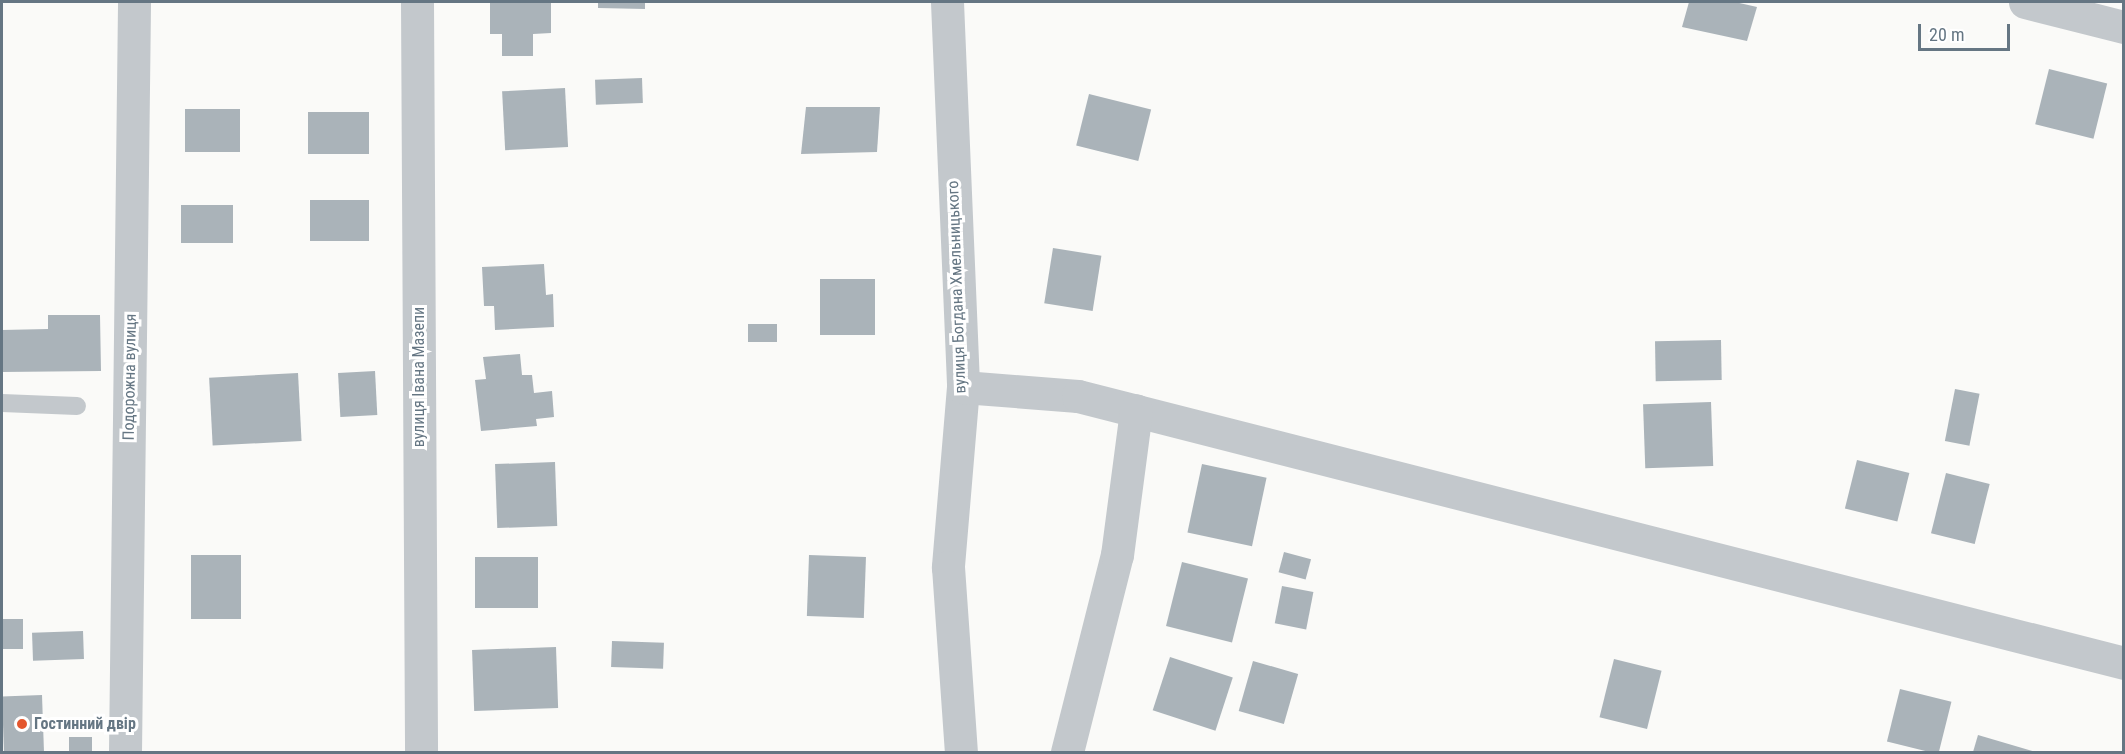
<!DOCTYPE html>
<meta charset="utf-8">
<style>
body{margin:0}
#map{position:relative;width:2125px;height:754px;overflow:hidden;background:#fafaf8;font-family:"Roboto Condensed",sans-serif}
div>[style]{position:absolute}
[style*='--x']{left:calc(var(--x)*1px);top:calc(var(--y)*1px);width:calc(var(--w)*1px);rotate:calc(var(--a)*1deg)}
.building>*{inset:0;background:#aab3b9;transform-origin:0 0}
.lane>*{height:18px;margin:-9px;padding:0 9px;transform-origin:9px;border-radius:9px;background:#c3c8cc}
.street>*{height:33px;margin:-16.5px;padding:0 16.5px;transform-origin:16.5px;border-radius:16.5px;background:#c3c8cc}
.dots>*{width:16px;height:16px;translate:-50% -50%;box-sizing:border-box;border:3px solid #fff;border-radius:50%}
span{translate:-50% -50%;white-space:nowrap;text-align:center;line-height:1.15;-webkit-text-stroke:6px #fff;paint-order:stroke}
.street-label{font-size:16px;color:#657683}
.poi-label{font-size:16px;color:#657683;font-weight:700}
.left{translate:0 -50%;text-align:left}
.frame{position:absolute;inset:0;border:3px solid #657683;pointer-events:none}
.scale{position:absolute;left:1918px;top:24px;width:92px;height:27px;box-sizing:border-box;border:3px solid #657683;border-top:0;padding-left:8px;font-size:18px;line-height:21px;white-space:nowrap;color:#657683;-webkit-text-stroke:4px #fff;paint-order:stroke}
</style>
<div id="map">
<div class="building">
<div style="clip-path:polygon(490px 2px,551px 2px,551px 33px,533px 34px,533px 56px,502px 56px,502px 34px,490px 34px)"></div>
<div style="clip-path:polygon(598px 2px,645px 2px,645px 9px,598px 8px)"></div>
<div style="clip-path:polygon(1689px 2px,1735px 2px,1757px 7px,1747px 41px,1682px 27px)"></div>
<div style="left:2049px;top:69px;width:60px;height:57px;rotate:14deg"></div>
<div style="left:642px;top:78px;width:25px;height:47px;rotate:88deg"></div>
<div style="left:565px;top:88px;width:59px;height:63px;rotate:87deg"></div>
<div style="left:1089px;top:94px;width:64px;height:53px;rotate:14deg"></div>
<div style="clip-path:polygon(806px 107px,880px 107px,877px 152px,801px 154px)"></div>
<div style="left:185px;top:109px;width:55px;height:43px"></div>
<div style="left:369px;top:112px;width:42px;height:61px;rotate:90deg"></div>
<div style="left:310px;top:200px;width:59px;height:41px"></div>
<div style="left:181px;top:205px;width:52px;height:38px"></div>
<div style="left:1053px;top:248px;width:49px;height:56px;rotate:9deg"></div>
<div style="clip-path:polygon(544px 264px,546px 295px,553px 294px,554px 327px,495px 330px,494px 306px,484px 306px,482px 267px)"></div>
<div style="left:820px;top:279px;width:55px;height:56px"></div>
<div style="clip-path:polygon(48px 315px,100px 315px,101px 371px,2px 372px,2px 330px,48px 329px)"></div>
<div style="left:748px;top:324px;width:29px;height:18px"></div>
<div style="left:1721px;top:340px;width:40px;height:66px;rotate:89deg"></div>
<div style="clip-path:polygon(520px 354px,522px 375px,532px 375px,534px 393px,552px 391px,554px 417px,536px 419px,537px 426px,481px 431px,475px 380px,486px 379px,483px 357px)"></div>
<div style="left:375px;top:371px;width:44px;height:37px;rotate:87deg"></div>
<div style="left:298px;top:373px;width:68px;height:89px;rotate:87deg"></div>
<div style="left:1955px;top:389px;width:25px;height:53px;rotate:11deg"></div>
<div style="left:1711px;top:402px;width:64px;height:68px;rotate:88deg"></div>
<div style="left:1857px;top:460px;width:54px;height:50px;rotate:14deg"></div>
<div style="left:555px;top:462px;width:64px;height:60px;rotate:88deg"></div>
<div style="left:1202px;top:464px;width:66px;height:70px;rotate:12deg"></div>
<div style="left:1946px;top:473px;width:45px;height:62px;rotate:14deg"></div>
<div style="left:1284px;top:552px;width:28px;height:21px;rotate:15deg"></div>
<div style="left:191px;top:555px;width:50px;height:64px"></div>
<div style="left:809px;top:555px;width:57px;height:61px;rotate:2deg"></div>
<div style="left:475px;top:557px;width:63px;height:51px"></div>
<div style="left:1182px;top:562px;width:68px;height:66px;rotate:14deg"></div>
<div style="left:1282px;top:586px;width:32px;height:38px;rotate:11deg"></div>
<div style="left:2px;top:619px;width:21px;height:30px"></div>
<div style="left:83px;top:631px;width:28px;height:51px;rotate:88deg"></div>
<div style="left:612px;top:641px;width:52px;height:26px;rotate:2deg"></div>
<div style="left:556px;top:647px;width:61px;height:84px;rotate:88deg"></div>
<div style="left:1170px;top:657px;width:66px;height:56px;rotate:18deg"></div>
<div style="left:1614px;top:659px;width:49px;height:60px;rotate:14deg"></div>
<div style="left:1253px;top:661px;width:47px;height:52px;rotate:16deg"></div>
<div style="left:1900px;top:689px;width:53px;height:54px;rotate:14deg"></div>
<div style="left:42px;top:695px;width:57px;height:40px;rotate:88deg"></div>
<div style="clip-path:polygon(1978px 735px,2036px 752px,1973px 752px)"></div>
<div style="left:69px;top:737px;width:23px;height:15px"></div>
</div>
<div class="lane">
<div style="--x:2;--y:403;--w:75;--a:2.3"></div>
</div>
<div class="street">
<div style="--x:417;--y:2;--w:750;--a:89.69"></div>
<div style="--x:947;--y:2;--w:385;--a:87.6"></div>
<div style="--x:963;--y:387;--w:181;--a:94.8"></div>
<div style="--x:948;--y:567;--w:185;--a:86"></div>
<div style="--x:2025;--y:2;--w:102;--a:14.2"></div>
<div style="--x:963;--y:387;--w:115;--a:4.5"></div>
<div style="--x:1078;--y:396;--w:1080;--a:14.32"></div>
<div style="--x:125;--y:752;--w:750;--a:-89.31"></div>
<div style="--x:1067;--y:752;--w:203;--a:-75.8"></div>
<div style="--x:1117;--y:555;--w:146;--a:-82.5"></div>
</div>
<div class="dots">
<div style="left:22px;top:724px;background:#e4572e"></div>
</div>
<div class="street-label">
<span style="left:957px;top:287px;rotate:-92deg">вулиця Богдана Хмельницького</span>
<span style="left:130px;top:377px;rotate:-89deg">Подорожна вулиця</span>
<span style="left:419px;top:377px;rotate:-90deg">вулиця Івана Мазепи</span>
</div>
<div class="poi-label">
<span class="left" style="left:34px;top:724px">Гостинний двір</span>
</div>
<div class="frame"></div>
<div class="scale">20 m</div>
</div>
